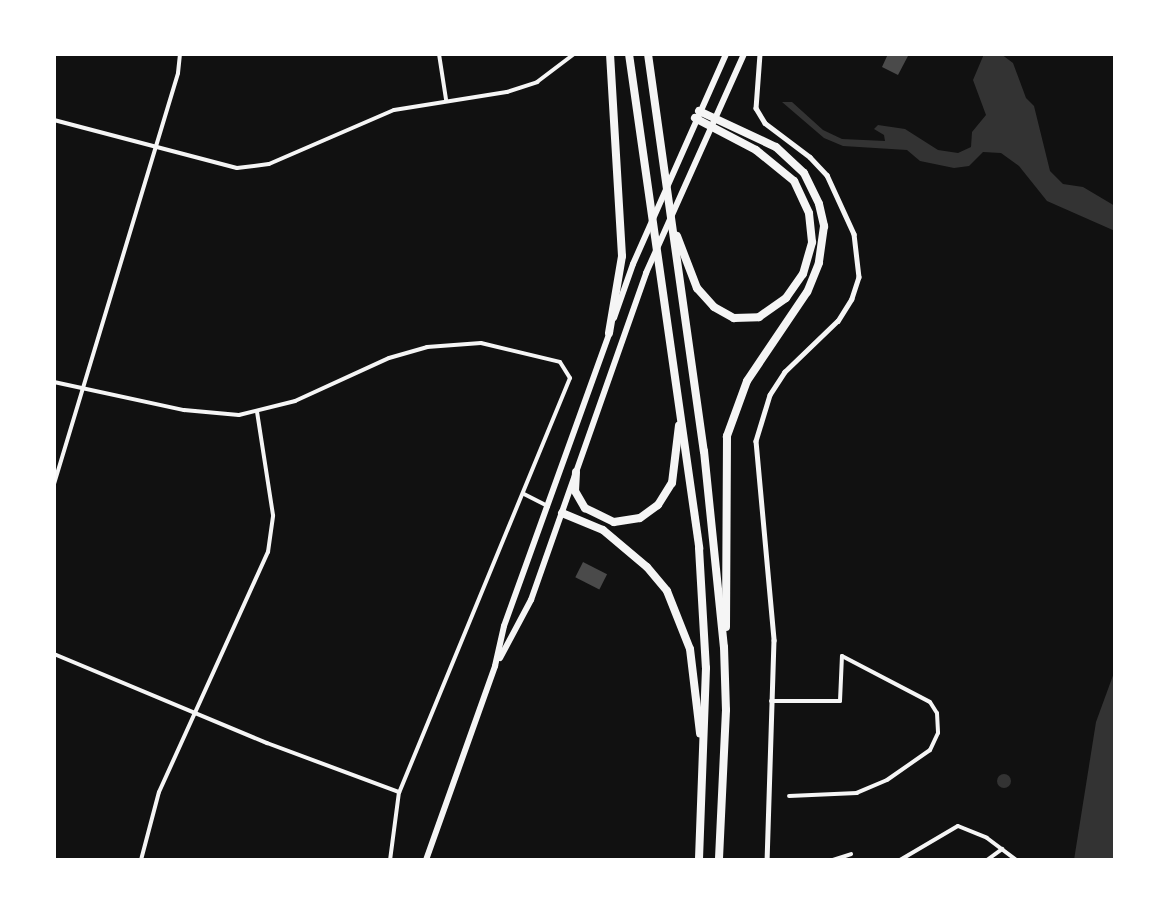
<!DOCTYPE html>
<style>
body{margin:0}
#map{position:relative;width:1169px;height:914px;overflow:hidden;background:#111;font-family:"Asap Condensed",sans-serif}
div>[style]{position:absolute}
[style*='--x']{left:calc(var(--x)*1px);top:calc(var(--y)*1px);width:calc(var(--w)*1px);rotate:calc(var(--a)*1deg)}
.water>*{inset:0;background:#333}
.round{border-radius:50%}
.building>*{inset:0;background:#4a4a4a;transform-origin:0 0}
.minor>*{height:4px;margin:-2px;padding:0 2px;transform-origin:2px;border-radius:2px;background:#f5f5f5}
.tertiary>*{height:4.5px;margin:-2.25px;padding:0 2.25px;transform-origin:2.25px;border-radius:2.25px;background:#f5f5f5}
.primary>*{height:6px;margin:-3px;padding:0 3px;transform-origin:3px;border-radius:3px;background:#f5f5f5}
.motorway>*{height:8px;margin:-4px;padding:0 4px;transform-origin:4px;border-radius:4px;background:#f5f5f5}
span{translate:-50% -50%;white-space:nowrap;text-align:center;line-height:1.15;-webkit-text-stroke:5px #fff;paint-order:stroke}
.frame{position:absolute;inset:0;border:56px solid #fff;pointer-events:none}
</style>
<div id="map">
<div class="water">
<div style="clip-path:polygon(984px 54px,1001px 54px,1013px 63px,1026px 98px,1034px 106px,1050px 171px,1063px 184px,1083px 187px,1115px 206px,1115px 231px,1047px 201px,1019px 166px,1001px 153px,983px 152px,969px 166px,954px 168px,920px 161px,907px 150px,843px 146px,824px 138px,782px 102px,792px 102px,823px 130px,842px 139px,885px 141px,884px 135px,874px 129px,878px 125px,905px 129px,938px 150px,958px 153px,971px 147px,972px 132px,986px 115px,973px 80px)"></div>
<div style="clip-path:polygon(1115px 670px,1115px 860px,1074px 860px,1096px 722px)"></div>
<div class="round" style="left:997px;top:774px;width:14px;height:14px"></div>
</div>
<div class="building">
<div style="clip-path:polygon(888px 54px,909px 54px,898px 75px,882px 67px)"></div>
<div style="left:583px;top:562px;width:27px;height:17px;rotate:27deg"></div>
</div>
<div class="minor">
<div style="--x:439;--y:54;--w:46;--a:81.2"></div>
<div style="--x:54;--y:120;--w:189;--a:14.7"></div>
<div style="--x:237;--y:168;--w:32;--a:-7"></div>
<div style="--x:269;--y:164;--w:136;--a:-23.4"></div>
<div style="--x:394;--y:110;--w:114;--a:-9.1"></div>
<div style="--x:507;--y:92;--w:32;--a:-18"></div>
<div style="--x:537;--y:82;--w:46;--a:-37.1"></div>
<div style="--x:54;--y:382;--w:133;--a:12.2"></div>
<div style="--x:184;--y:410;--w:55;--a:5.2"></div>
<div style="--x:239;--y:415;--w:58;--a:-14"></div>
<div style="--x:295;--y:401;--w:103;--a:-24.6"></div>
<div style="--x:389;--y:358;--w:40;--a:-16"></div>
<div style="--x:427;--y:347;--w:54;--a:-4.2"></div>
<div style="--x:481;--y:343;--w:81;--a:13.5"></div>
<div style="--x:560;--y:362;--w:19;--a:58"></div>
<div style="--x:570;--y:378;--w:448;--a:112.4"></div>
<div style="--x:399;--y:792;--w:69;--a:97.5"></div>
<div style="--x:54;--y:484;--w:429;--a:-73.2"></div>
<div style="--x:178;--y:73;--w:19;--a:-84"></div>
<div style="--x:524;--y:494;--w:27;--a:27"></div>
<div style="--x:54;--y:654;--w:231;--a:22.7"></div>
<div style="--x:267;--y:743;--w:141;--a:20.4"></div>
<div style="--x:771;--y:701;--w:69;--a:0"></div>
<div style="--x:840;--y:701;--w:45;--a:-87.5"></div>
<div style="--x:842;--y:656;--w:99;--a:27.6"></div>
<div style="--x:930;--y:702;--w:13;--a:58"></div>
<div style="--x:937;--y:713;--w:20;--a:87"></div>
<div style="--x:938;--y:733;--w:19;--a:115"></div>
<div style="--x:930;--y:750;--w:52;--a:145.1"></div>
<div style="--x:887;--y:780;--w:33;--a:157"></div>
<div style="--x:857;--y:793;--w:68;--a:177.5"></div>
<div style="--x:141;--y:860;--w:70;--a:-75.2"></div>
<div style="--x:159;--y:792;--w:264;--a:-65.6"></div>
<div style="--x:268;--y:552;--w:37;--a:-82"></div>
<div style="--x:273;--y:515;--w:104;--a:-98.8"></div>
<div style="--x:833;--y:860;--w:19;--a:-18"></div>
<div style="--x:900;--y:860;--w:67;--a:-30.4"></div>
<div style="--x:958;--y:826;--w:31;--a:22"></div>
<div style="--x:987;--y:838;--w:36;--a:37"></div>
<div style="--x:987;--y:860;--w:19;--a:-36"></div>
</div>
<div class="tertiary">
<div style="--x:760;--y:54;--w:54;--a:94.2"></div>
<div style="--x:756;--y:108;--w:17;--a:59"></div>
<div style="--x:765;--y:123;--w:56;--a:37.1"></div>
<div style="--x:810;--y:157;--w:25;--a:47"></div>
<div style="--x:827;--y:175;--w:65;--a:65.4"></div>
<div style="--x:854;--y:234;--w:43;--a:83.4"></div>
<div style="--x:859;--y:277;--w:23;--a:108"></div>
<div style="--x:852;--y:299;--w:26;--a:122"></div>
<div style="--x:838;--y:321;--w:74;--a:136.1"></div>
<div style="--x:785;--y:372;--w:27;--a:123"></div>
<div style="--x:770;--y:395;--w:48;--a:106.9"></div>
<div style="--x:756;--y:441;--w:200;--a:84.8"></div>
<div style="--x:774;--y:640;--w:220;--a:91.8"></div>
</div>
<div class="primary">
<div style="--x:614;--y:318;--w:57;--a:-70.6"></div>
<div style="--x:633;--y:264;--w:230;--a:-66.1"></div>
<div style="--x:500;--y:658;--w:66;--a:-61.9"></div>
<div style="--x:531;--y:600;--w:347;--a:-70.6"></div>
<div style="--x:646;--y:273;--w:240;--a:-65.9"></div>
<div style="--x:426;--y:860;--w:206;--a:-70.4"></div>
<div style="--x:495;--y:666;--w:41;--a:-77.3"></div>
<div style="--x:504;--y:626;--w:313;--a:-70.2"></div>
</div>
<div class="motorway">
<div style="--x:629;--y:54;--w:499;--a:81.9"></div>
<div style="--x:699;--y:548;--w:120;--a:86.7"></div>
<div style="--x:706;--y:668;--w:192;--a:92.1"></div>
<div style="--x:648;--y:54;--w:401;--a:82"></div>
<div style="--x:704;--y:451;--w:197;--a:84.2"></div>
<div style="--x:724;--y:647;--w:63;--a:88.2"></div>
<div style="--x:726;--y:710;--w:150;--a:92.7"></div>
<div style="--x:699;--y:111;--w:85;--a:25.1"></div>
<div style="--x:776;--y:147;--w:38;--a:43"></div>
<div style="--x:804;--y:173;--w:34;--a:64"></div>
<div style="--x:819;--y:204;--w:23;--a:77"></div>
<div style="--x:824;--y:226;--w:37;--a:98"></div>
<div style="--x:819;--y:263;--w:31;--a:112"></div>
<div style="--x:807;--y:292;--w:107;--a:124"></div>
<div style="--x:747;--y:381;--w:59;--a:110"></div>
<div style="--x:727;--y:436;--w:191;--a:90.3"></div>
<div style="--x:677;--y:236;--w:56;--a:69"></div>
<div style="--x:697;--y:288;--w:25;--a:48"></div>
<div style="--x:714;--y:307;--w:23;--a:29"></div>
<div style="--x:734;--y:318;--w:25;--a:-2"></div>
<div style="--x:759;--y:317;--w:33;--a:-35"></div>
<div style="--x:786;--y:298;--w:29;--a:-55"></div>
<div style="--x:803;--y:274;--w:33;--a:-74"></div>
<div style="--x:812;--y:242;--w:29;--a:-96"></div>
<div style="--x:809;--y:213;--w:35;--a:-115"></div>
<div style="--x:794;--y:181;--w:49;--a:-140.8"></div>
<div style="--x:756;--y:150;--w:69;--a:-152.3"></div>
<div style="--x:609;--y:333;--w:78;--a:-80.4"></div>
<div style="--x:622;--y:256;--w:202;--a:-93.4"></div>
<div style="--x:576;--y:472;--w:19;--a:93"></div>
<div style="--x:575;--y:491;--w:20;--a:60"></div>
<div style="--x:585;--y:508;--w:32;--a:26"></div>
<div style="--x:614;--y:522;--w:26;--a:-9"></div>
<div style="--x:640;--y:518;--w:22;--a:-36"></div>
<div style="--x:658;--y:505;--w:26;--a:-58"></div>
<div style="--x:672;--y:483;--w:58;--a:-83.1"></div>
<div style="--x:562;--y:513;--w:44;--a:22.5"></div>
<div style="--x:603;--y:530;--w:57;--a:40.1"></div>
<div style="--x:647;--y:567;--w:31;--a:50"></div>
<div style="--x:667;--y:591;--w:62;--a:68.4"></div>
<div style="--x:690;--y:649;--w:85;--a:83.2"></div>
</div>
<div class="frame"></div>
</div>
